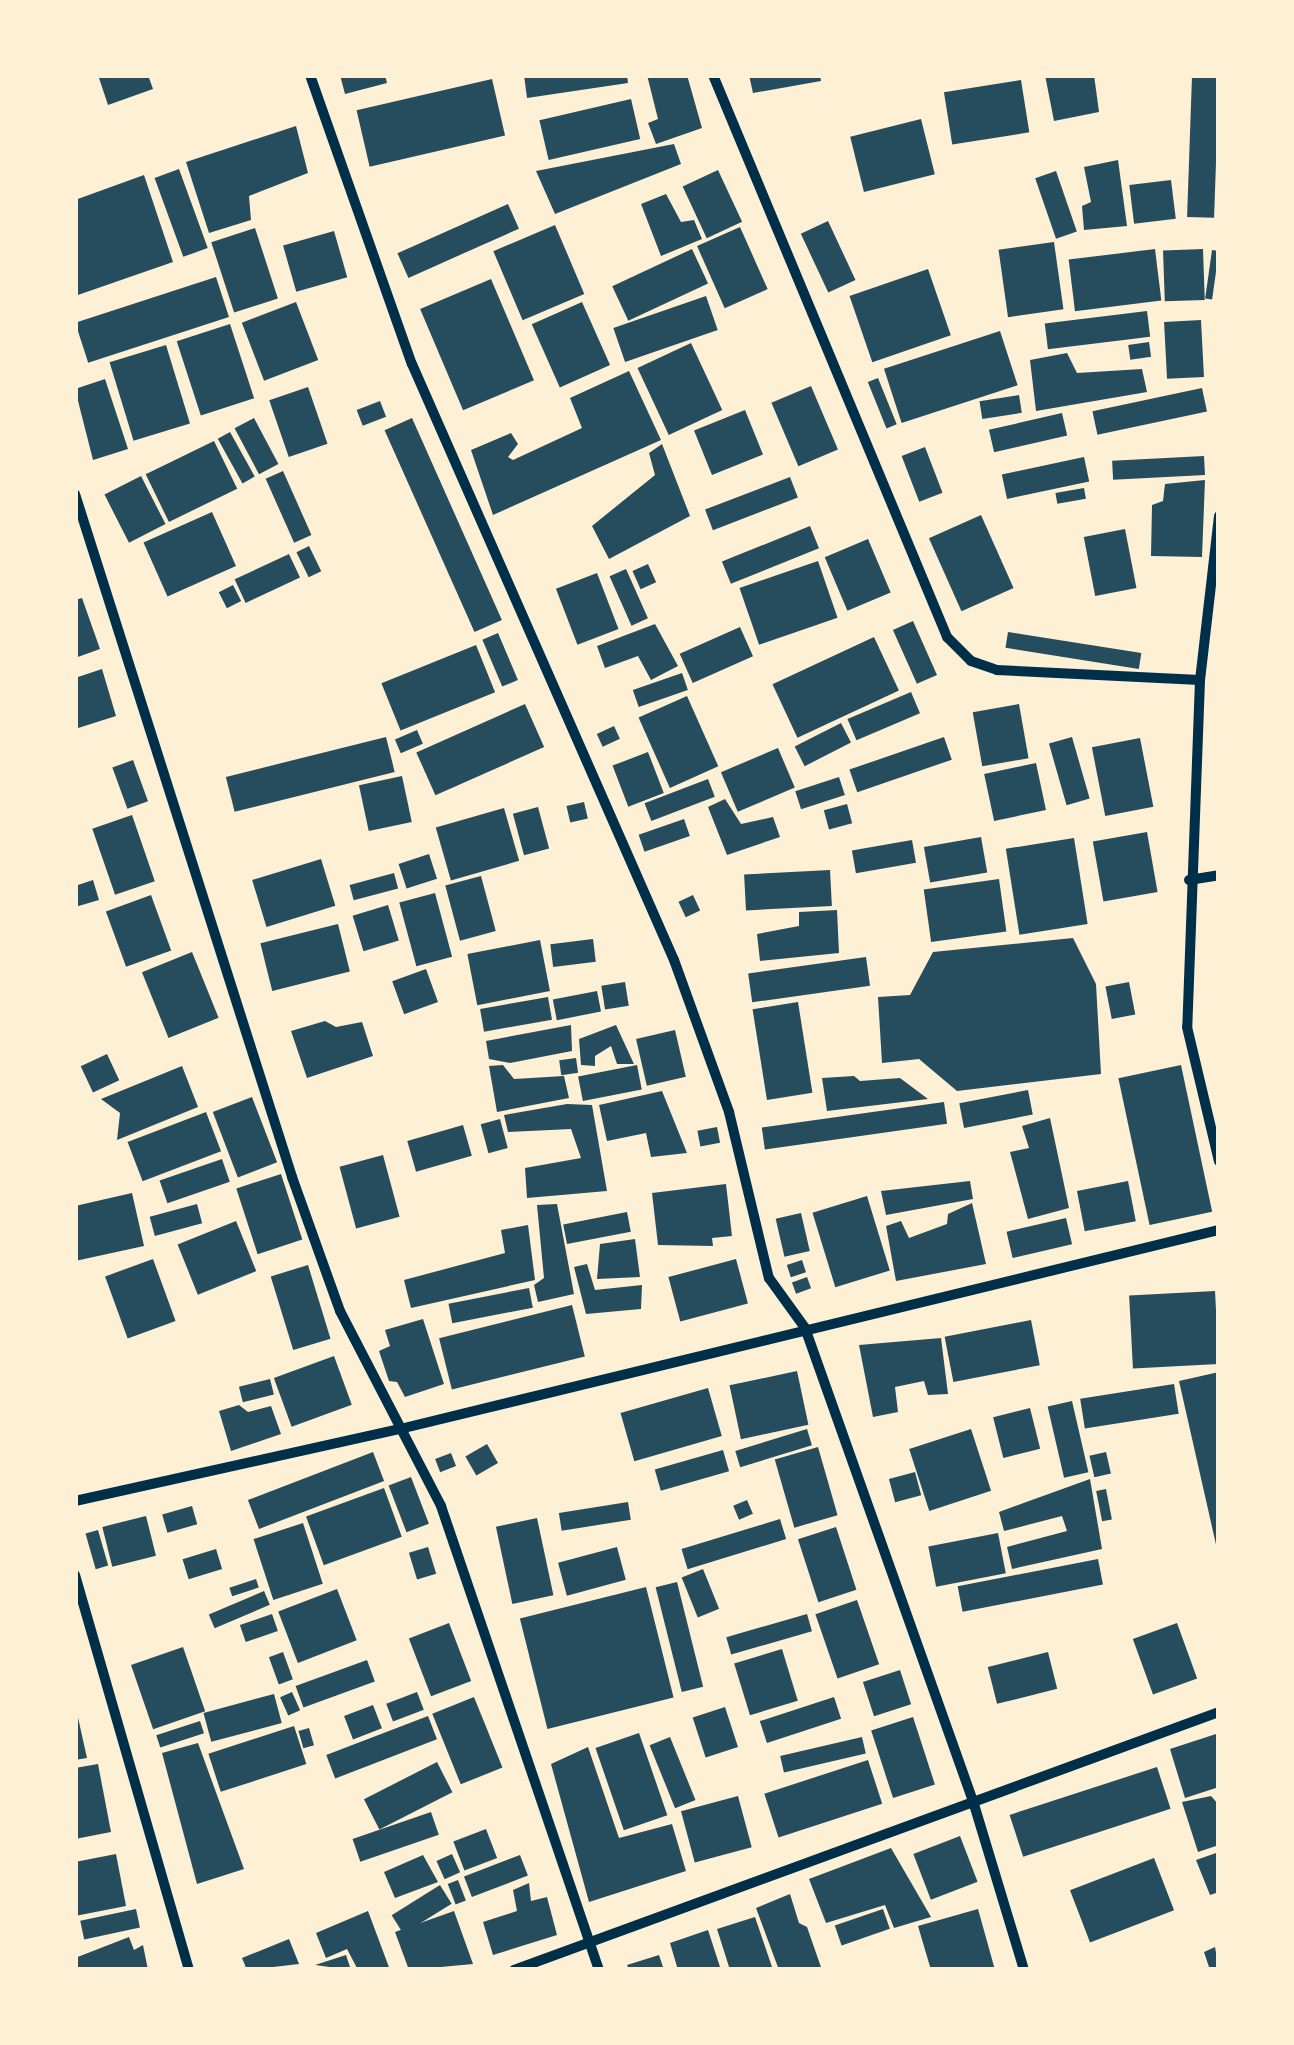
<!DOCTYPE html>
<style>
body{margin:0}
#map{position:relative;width:1294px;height:2045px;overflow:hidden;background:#fdf0d5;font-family:Lora,serif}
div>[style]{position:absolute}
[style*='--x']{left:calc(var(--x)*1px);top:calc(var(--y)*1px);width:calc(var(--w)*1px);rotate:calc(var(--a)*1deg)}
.building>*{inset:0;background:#264d5e;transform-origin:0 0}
.minor>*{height:10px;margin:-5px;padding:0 5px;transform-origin:5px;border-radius:5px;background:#003049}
span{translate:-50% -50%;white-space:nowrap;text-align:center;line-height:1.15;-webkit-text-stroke:8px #fdf0d5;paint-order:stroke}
.frame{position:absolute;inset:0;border:78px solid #fdf0d5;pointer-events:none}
</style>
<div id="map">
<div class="building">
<div style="clip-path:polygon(98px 75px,148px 75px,153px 89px,108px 105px)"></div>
<div style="clip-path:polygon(340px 75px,385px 75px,387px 83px,345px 94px)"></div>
<div style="clip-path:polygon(524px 75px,627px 75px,628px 83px,527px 98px)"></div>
<div style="clip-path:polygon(647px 75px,687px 75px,702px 128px,656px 144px,648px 123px,658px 119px)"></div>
<div style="clip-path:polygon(749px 75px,820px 75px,821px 81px,753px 93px)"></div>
<div style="clip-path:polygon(1045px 75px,1094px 75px,1099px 112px,1054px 121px)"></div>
<div style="left:1192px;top:76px;width:27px;height:141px;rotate:2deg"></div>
<div style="left:492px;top:79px;width:58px;height:139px;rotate:77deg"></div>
<div style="left:1021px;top:80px;width:53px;height:78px;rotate:81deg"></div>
<div style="left:631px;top:99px;width:41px;height:94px;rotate:77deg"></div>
<div style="left:921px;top:119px;width:57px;height:73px;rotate:76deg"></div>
<div style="clip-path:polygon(296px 126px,308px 173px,249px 196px,251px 220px,209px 233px,186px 162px)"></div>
<div style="clip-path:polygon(674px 144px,681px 164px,555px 214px,536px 171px)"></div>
<div style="clip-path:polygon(1118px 160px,1127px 226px,1084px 230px,1082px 206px,1091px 202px,1084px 167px)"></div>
<div style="left:179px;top:169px;width:84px;height:26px;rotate:70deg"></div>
<div style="left:718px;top:170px;width:57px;height:39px;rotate:65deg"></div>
<div style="left:1056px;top:171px;width:64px;height:22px;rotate:71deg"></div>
<div style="clip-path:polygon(144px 175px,173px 262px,75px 296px,75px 200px)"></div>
<div style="left:1171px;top:180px;width:39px;height:42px;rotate:83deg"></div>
<div style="clip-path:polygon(666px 194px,681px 222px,694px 220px,702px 239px,661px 256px,641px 204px)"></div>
<div style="left:508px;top:204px;width:27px;height:121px;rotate:66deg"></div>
<div style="left:828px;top:221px;width:65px;height:30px;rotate:65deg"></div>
<div style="left:555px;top:225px;width:75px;height:67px;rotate:67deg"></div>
<div style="left:740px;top:227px;width:68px;height:47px;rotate:66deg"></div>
<div style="left:255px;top:228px;width:74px;height:46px;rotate:72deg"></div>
<div style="left:334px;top:231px;width:48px;height:53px;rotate:74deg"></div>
<div style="left:1054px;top:242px;width:68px;height:56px;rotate:82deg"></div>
<div style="left:692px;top:249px;width:38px;height:88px;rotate:65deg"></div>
<div style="left:1155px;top:249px;width:52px;height:87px;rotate:83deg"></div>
<div style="left:1203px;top:249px;width:51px;height:40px;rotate:88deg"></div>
<div style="left:1212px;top:250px;width:7px;height:49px;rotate:8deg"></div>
<div style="left:928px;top:269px;width:70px;height:83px;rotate:71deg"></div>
<div style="left:216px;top:277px;width:42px;height:148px;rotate:72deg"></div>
<div style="left:491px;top:279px;width:110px;height:77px;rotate:67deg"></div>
<div style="left:706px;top:296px;width:36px;height:98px;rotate:71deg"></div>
<div style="left:296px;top:302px;width:62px;height:58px;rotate:69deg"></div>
<div style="left:582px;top:302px;width:69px;height:55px;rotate:66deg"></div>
<div style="left:1147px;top:311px;width:26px;height:103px;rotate:83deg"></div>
<div style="left:1201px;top:320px;width:57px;height:37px;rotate:87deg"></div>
<div style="left:230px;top:324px;width:78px;height:56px;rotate:72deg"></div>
<div style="left:1000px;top:331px;width:57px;height:122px;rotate:72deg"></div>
<div style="left:1149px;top:342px;width:15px;height:21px;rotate:82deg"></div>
<div style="left:691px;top:343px;width:74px;height:59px;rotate:65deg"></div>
<div style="left:166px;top:345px;width:82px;height:59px;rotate:73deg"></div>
<div style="clip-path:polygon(1067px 353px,1077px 373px,1142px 369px,1147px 392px,1036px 411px,1030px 360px)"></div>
<div style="clip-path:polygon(629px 371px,661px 440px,493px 515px,471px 450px,511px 433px,518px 444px,508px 457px,513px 460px,582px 428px,570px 398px)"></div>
<div style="left:878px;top:378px;width:50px;height:11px;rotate:68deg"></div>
<div style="clip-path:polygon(105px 379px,128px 449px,93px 460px,75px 389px)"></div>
<div style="left:811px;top:386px;width:69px;height:43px;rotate:67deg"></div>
<div style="left:308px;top:387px;width:60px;height:41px;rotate:71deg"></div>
<div style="left:1202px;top:388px;width:24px;height:112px;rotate:78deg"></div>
<div style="left:1019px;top:395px;width:18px;height:40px;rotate:81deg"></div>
<div style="left:380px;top:401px;width:17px;height:25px;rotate:69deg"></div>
<div style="left:745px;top:410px;width:48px;height:55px;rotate:68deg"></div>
<div style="left:1062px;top:413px;width:23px;height:75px;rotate:77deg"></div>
<div style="left:254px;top:418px;width:52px;height:22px;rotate:62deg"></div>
<div style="left:412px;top:418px;width:221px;height:30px;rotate:66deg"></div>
<div style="left:230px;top:432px;width:51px;height:14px;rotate:61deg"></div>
<div style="left:214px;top:441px;width:53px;height:76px;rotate:64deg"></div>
<div style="clip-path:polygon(662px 444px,690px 516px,609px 559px,592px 526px,655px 475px,649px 453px)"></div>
<div style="left:925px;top:447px;width:49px;height:25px;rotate:69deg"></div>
<div style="left:1204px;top:456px;width:19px;height:92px;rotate:87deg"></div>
<div style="left:1084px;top:457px;width:25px;height:84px;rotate:78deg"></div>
<div style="left:283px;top:471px;width:70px;height:19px;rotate:66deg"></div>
<div style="left:141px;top:476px;width:54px;height:41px;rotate:63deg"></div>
<div style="left:790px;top:477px;width:22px;height:91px;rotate:69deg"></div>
<div style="clip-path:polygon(1205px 480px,1202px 557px,1151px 556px,1152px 505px,1163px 501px,1165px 484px)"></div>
<div style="left:1084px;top:488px;width:11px;height:29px;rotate:80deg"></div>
<div style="left:212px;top:512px;width:59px;height:75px;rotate:66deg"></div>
<div style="left:981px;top:515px;width:80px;height:57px;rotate:66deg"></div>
<div style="left:810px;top:526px;width:24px;height:95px;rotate:68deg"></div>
<div style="left:1125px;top:529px;width:60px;height:42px;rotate:79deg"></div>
<div style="left:868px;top:539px;width:58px;height:47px;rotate:67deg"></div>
<div style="left:309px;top:546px;width:28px;height:14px;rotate:64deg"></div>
<div style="left:289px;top:554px;width:26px;height:60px;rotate:65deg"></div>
<div style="left:818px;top:561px;width:60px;height:83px;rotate:71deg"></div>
<div style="left:648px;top:564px;width:20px;height:17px;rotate:66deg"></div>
<div style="left:626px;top:569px;width:54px;height:18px;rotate:66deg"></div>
<div style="left:597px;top:573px;width:60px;height:44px;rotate:69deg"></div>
<div style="left:233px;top:585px;width:18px;height:16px;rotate:63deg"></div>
<div style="clip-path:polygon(82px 598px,100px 649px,75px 658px,75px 600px)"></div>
<div style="left:913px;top:621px;width:59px;height:22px;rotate:66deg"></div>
<div style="clip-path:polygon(655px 624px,678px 666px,651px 680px,638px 656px,605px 668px,597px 646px)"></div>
<div style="left:740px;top:627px;width:32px;height:66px;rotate:66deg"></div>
<div style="left:1008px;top:632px;width:135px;height:16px;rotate:9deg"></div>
<div style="left:498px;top:633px;width:51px;height:17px;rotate:67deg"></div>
<div style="left:874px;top:637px;width:59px;height:112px;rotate:65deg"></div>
<div style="left:476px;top:645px;width:51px;height:102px;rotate:68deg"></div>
<div style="clip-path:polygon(102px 669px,116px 716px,75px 729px,75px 678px)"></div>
<div style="left:682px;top:673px;width:18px;height:52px;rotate:71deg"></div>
<div style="left:911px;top:692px;width:23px;height:69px;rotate:67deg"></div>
<div style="left:687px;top:696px;width:77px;height:53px;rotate:66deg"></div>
<div style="left:525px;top:704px;width:47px;height:119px;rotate:66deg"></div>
<div style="left:1019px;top:704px;width:55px;height:47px;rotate:80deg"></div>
<div style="left:841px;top:723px;width:22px;height:52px;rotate:63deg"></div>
<div style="left:614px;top:726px;width:14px;height:19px;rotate:65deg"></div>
<div style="left:417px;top:730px;width:15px;height:24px;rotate:67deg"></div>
<div style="left:386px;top:737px;width:36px;height:165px;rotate:76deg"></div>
<div style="left:944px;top:737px;width:24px;height:100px;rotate:71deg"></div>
<div style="left:1072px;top:737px;width:64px;height:24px;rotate:74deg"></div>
<div style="left:1140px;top:738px;width:70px;height:49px;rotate:79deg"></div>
<div style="left:778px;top:748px;width:43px;height:62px;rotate:67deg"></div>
<div style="left:648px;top:752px;width:44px;height:38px;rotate:69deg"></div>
<div style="left:133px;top:760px;width:44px;height:22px;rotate:70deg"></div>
<div style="left:1036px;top:763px;width:48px;height:53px;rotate:78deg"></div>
<div style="left:402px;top:776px;width:47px;height:44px;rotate:78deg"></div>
<div style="left:839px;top:777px;width:19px;height:46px;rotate:72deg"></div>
<div style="left:708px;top:779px;width:19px;height:68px;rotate:69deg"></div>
<div style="clip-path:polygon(725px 799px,741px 824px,773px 817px,780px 837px,727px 855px,708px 807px)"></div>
<div style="left:584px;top:802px;width:17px;height:18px;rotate:77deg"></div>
<div style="left:847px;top:804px;width:20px;height:24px;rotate:75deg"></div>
<div style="left:538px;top:807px;width:43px;height:26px;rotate:75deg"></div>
<div style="left:504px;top:808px;width:55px;height:71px;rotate:74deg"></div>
<div style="left:132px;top:815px;width:70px;height:42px;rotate:71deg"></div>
<div style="left:684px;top:819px;width:18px;height:48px;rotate:71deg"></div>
<div style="left:1147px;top:832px;width:61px;height:55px;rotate:80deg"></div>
<div style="left:981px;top:837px;width:36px;height:58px;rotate:80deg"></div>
<div style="left:1074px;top:838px;width:87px;height:69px;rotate:81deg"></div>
<div style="left:912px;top:840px;width:23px;height:61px;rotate:80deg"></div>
<div style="left:429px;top:854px;width:26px;height:32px;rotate:72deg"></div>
<div style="left:321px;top:859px;width:49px;height:72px;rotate:73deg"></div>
<div style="left:830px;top:870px;width:36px;height:86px;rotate:87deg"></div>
<div style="left:394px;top:873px;width:16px;height:46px;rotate:75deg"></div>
<div style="left:481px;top:876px;width:57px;height:37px;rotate:75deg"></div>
<div style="left:999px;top:879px;width:53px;height:76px;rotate:82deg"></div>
<div style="clip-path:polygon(93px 880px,99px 900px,75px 907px,75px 886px)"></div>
<div style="left:435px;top:893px;width:66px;height:37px;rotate:75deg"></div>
<div style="left:151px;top:895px;width:59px;height:48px;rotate:70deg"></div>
<div style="left:693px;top:895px;width:17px;height:16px;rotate:65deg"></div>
<div style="left:388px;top:905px;width:37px;height:37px;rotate:73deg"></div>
<div style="clip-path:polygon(837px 910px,839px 953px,760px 961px,757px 934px,799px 926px,799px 912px)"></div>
<div style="left:338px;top:924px;width:49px;height:80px;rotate:76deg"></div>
<div style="clip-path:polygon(1073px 938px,1096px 984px,1101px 1074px,957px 1091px,919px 1059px,882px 1063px,878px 997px,910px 995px,933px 952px)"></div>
<div style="left:593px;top:939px;width:23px;height:43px;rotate:83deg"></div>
<div style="left:540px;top:940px;width:52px;height:74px;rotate:79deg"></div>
<div style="left:192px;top:952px;width:71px;height:54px;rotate:68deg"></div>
<div style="left:866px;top:957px;width:29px;height:119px;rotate:82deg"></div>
<div style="left:426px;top:969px;width:35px;height:36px;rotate:70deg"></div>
<div style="left:625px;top:982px;width:24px;height:24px;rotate:81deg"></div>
<div style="left:1129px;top:982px;width:33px;height:24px;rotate:79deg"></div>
<div style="left:597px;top:991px;width:21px;height:45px;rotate:79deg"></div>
<div style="left:548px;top:997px;width:23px;height:69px;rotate:80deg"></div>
<div style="left:798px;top:1002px;width:92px;height:46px;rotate:81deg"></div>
<div style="clip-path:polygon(325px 1021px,336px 1027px,362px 1022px,373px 1056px,307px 1078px,291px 1031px)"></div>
<div style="clip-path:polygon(571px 1025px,572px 1051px,510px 1063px,489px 1059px,486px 1041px)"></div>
<div style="clip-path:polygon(616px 1025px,634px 1064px,617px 1064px,611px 1046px,595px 1056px,595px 1066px,581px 1065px,579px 1039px)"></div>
<div style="left:675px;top:1030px;width:48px;height:40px;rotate:77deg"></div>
<div style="left:107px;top:1054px;width:29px;height:29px;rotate:65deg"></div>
<div style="left:576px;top:1058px;width:15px;height:17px;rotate:82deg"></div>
<div style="clip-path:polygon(503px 1065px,514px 1079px,564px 1076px,569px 1098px,497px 1112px,489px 1066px)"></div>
<div style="left:637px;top:1065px;width:25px;height:60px;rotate:79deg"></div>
<div style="left:1181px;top:1065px;width:150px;height:64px;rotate:78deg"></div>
<div style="clip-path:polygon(182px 1066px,198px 1107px,117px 1140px,120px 1113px,101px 1099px)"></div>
<div style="clip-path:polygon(854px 1076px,860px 1081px,900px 1078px,928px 1099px,827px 1111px,822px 1078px)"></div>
<div style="left:1028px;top:1090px;width:25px;height:70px;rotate:79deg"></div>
<div style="clip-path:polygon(662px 1091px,687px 1153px,651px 1157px,646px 1133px,607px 1141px,599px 1105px)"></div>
<div style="left:252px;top:1097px;width:70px;height:42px;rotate:69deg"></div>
<div style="left:944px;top:1102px;width:22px;height:184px;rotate:82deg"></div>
<div style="clip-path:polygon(567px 1104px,592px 1105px,607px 1191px,527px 1198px,525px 1168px,581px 1158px,571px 1129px,508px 1132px,504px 1115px)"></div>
<div style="left:206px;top:1112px;width:42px;height:84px;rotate:69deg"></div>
<div style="clip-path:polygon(1050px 1118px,1069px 1208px,1028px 1219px,1010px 1152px,1029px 1148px,1022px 1126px)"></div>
<div style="left:500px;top:1119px;width:30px;height:20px;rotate:75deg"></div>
<div style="left:463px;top:1125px;width:32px;height:58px;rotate:74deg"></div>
<div style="left:717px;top:1127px;width:16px;height:20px;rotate:79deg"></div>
<div style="left:383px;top:1155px;width:64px;height:45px;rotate:75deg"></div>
<div style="left:222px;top:1159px;width:24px;height:66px;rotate:71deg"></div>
<div style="left:281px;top:1174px;width:69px;height:47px;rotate:72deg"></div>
<div style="clip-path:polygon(970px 1181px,973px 1199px,886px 1215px,881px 1191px)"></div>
<div style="left:1128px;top:1181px;width:41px;height:52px;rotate:79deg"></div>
<div style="clip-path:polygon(726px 1184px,732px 1236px,712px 1238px,713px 1246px,658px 1245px,652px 1193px)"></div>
<div style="clip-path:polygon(132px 1193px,144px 1246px,75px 1261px,75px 1206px)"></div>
<div style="left:867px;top:1196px;width:78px;height:57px;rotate:73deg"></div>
<div style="clip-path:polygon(972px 1203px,986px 1264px,896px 1281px,886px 1226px,901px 1221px,909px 1238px,947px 1224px,948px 1214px)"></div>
<div style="left:197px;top:1204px;width:20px;height:49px;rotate:75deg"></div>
<div style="clip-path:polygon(557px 1204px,574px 1294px,538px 1302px,534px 1285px,544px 1278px,537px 1205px)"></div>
<div style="left:627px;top:1212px;width:20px;height:65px;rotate:79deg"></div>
<div style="left:801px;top:1213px;width:39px;height:26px;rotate:77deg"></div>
<div style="left:1066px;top:1218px;width:27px;height:61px;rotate:77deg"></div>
<div style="left:236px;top:1221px;width:54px;height:63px;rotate:68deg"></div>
<div style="clip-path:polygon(528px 1225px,535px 1280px,411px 1308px,404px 1280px,505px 1253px,501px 1230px)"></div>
<div style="clip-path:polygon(635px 1239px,640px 1277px,597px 1279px,600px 1244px)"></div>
<div style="left:153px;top:1259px;width:66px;height:51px;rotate:70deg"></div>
<div style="left:736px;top:1259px;width:46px;height:70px;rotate:75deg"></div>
<div style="left:802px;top:1260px;width:13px;height:16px;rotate:72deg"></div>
<div style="clip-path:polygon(587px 1264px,595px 1290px,642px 1285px,641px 1309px,586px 1314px,574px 1267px)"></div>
<div style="left:308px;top:1265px;width:77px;height:39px;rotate:73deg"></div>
<div style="left:807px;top:1277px;width:12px;height:16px;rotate:70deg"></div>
<div style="left:529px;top:1288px;width:20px;height:82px;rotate:79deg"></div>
<div style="left:1215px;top:1291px;width:73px;height:86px;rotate:87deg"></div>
<div style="left:572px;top:1305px;width:53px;height:137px;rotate:76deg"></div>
<div style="clip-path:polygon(423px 1319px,444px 1384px,405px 1397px,397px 1382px,389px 1381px,379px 1351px,390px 1346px,385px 1330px)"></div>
<div style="left:1031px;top:1320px;width:46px;height:88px;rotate:79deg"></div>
<div style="clip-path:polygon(941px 1338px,948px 1394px,928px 1395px,924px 1381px,895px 1387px,898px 1412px,873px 1417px,859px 1345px)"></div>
<div style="left:334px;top:1356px;width:52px;height:64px;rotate:70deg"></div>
<div style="left:797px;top:1371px;width:55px;height:69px;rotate:78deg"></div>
<div style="clip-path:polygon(1219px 1372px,1219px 1548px,1217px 1549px,1179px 1381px)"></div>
<div style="left:270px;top:1379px;width:16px;height:32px;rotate:76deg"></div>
<div style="left:1174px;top:1384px;width:30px;height:95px;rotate:81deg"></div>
<div style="left:708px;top:1388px;width:50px;height:91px;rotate:74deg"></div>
<div style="left:1072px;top:1401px;width:73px;height:25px;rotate:77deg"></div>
<div style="clip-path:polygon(239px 1405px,248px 1412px,271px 1406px,281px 1434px,231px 1451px,219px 1411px)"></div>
<div style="left:1030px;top:1408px;width:42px;height:38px;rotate:76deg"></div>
<div style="left:807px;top:1429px;width:17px;height:75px;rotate:73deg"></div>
<div style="left:971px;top:1429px;width:65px;height:65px;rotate:72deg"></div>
<div style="left:487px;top:1444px;width:22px;height:25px;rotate:60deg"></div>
<div style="left:818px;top:1447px;width:71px;height:45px;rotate:74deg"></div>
<div style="left:723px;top:1450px;width:22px;height:71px;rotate:74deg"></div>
<div style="left:373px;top:1452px;width:31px;height:134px;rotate:69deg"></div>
<div style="left:1106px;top:1452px;width:22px;height:17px;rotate:77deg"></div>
<div style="left:451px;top:1453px;width:14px;height:17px;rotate:69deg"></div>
<div style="left:915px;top:1472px;width:24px;height:27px;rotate:75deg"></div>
<div style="left:411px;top:1477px;width:50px;height:24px;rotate:69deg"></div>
<div style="clip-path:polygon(1090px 1479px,1102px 1549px,1012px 1569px,1007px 1547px,1067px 1531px,1062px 1516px,1004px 1531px,999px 1512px)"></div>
<div style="left:384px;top:1488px;width:52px;height:83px;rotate:70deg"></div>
<div style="left:1106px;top:1489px;width:31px;height:10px;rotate:79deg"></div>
<div style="left:747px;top:1500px;width:15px;height:15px;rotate:67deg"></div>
<div style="left:628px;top:1502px;width:18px;height:70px;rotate:81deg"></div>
<div style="left:192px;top:1506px;width:19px;height:31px;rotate:74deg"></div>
<div style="left:146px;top:1516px;width:41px;height:45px;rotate:76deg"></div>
<div style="left:537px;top:1518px;width:79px;height:42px;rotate:78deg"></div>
<div style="left:780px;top:1519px;width:21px;height:103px;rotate:73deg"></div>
<div style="left:303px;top:1523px;width:64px;height:52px;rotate:72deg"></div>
<div style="left:836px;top:1527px;width:66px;height:40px;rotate:72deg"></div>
<div style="left:98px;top:1530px;width:37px;height:13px;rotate:74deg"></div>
<div style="left:998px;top:1533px;width:41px;height:71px;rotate:79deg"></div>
<div style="left:428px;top:1547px;width:28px;height:20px;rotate:73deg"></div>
<div style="left:617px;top:1547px;width:34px;height:61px;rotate:75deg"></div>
<div style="left:216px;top:1549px;width:21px;height:35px;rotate:73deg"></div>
<div style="left:1098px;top:1559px;width:26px;height:143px;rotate:79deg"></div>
<div style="left:703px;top:1569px;width:43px;height:23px;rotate:68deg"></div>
<div style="left:256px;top:1579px;width:9px;height:28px;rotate:72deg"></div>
<div style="left:677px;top:1582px;width:108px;height:22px;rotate:76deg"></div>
<div style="left:646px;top:1587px;width:114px;height:130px;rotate:76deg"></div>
<div style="left:337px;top:1589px;width:55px;height:63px;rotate:69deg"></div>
<div style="left:264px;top:1591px;width:15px;height:60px;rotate:67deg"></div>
<div style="left:857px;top:1600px;width:68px;height:44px;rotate:71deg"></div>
<div style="left:272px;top:1614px;width:18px;height:34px;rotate:71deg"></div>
<div style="left:807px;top:1614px;width:18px;height:84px;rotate:74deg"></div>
<div style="left:449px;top:1623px;width:62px;height:43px;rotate:69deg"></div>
<div style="left:1177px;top:1623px;width:59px;height:47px;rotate:70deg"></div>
<div style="left:183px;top:1647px;width:68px;height:55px;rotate:71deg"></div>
<div style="left:782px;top:1649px;width:54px;height:50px;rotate:73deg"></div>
<div style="left:283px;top:1652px;width:29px;height:15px;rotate:70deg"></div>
<div style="left:1048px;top:1652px;width:38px;height:62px;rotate:76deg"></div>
<div style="left:367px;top:1660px;width:23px;height:76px;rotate:70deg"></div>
<div style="left:900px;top:1670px;width:36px;height:39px;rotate:72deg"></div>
<div style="left:292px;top:1692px;width:20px;height:13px;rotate:66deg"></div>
<div style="left:417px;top:1692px;width:19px;height:33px;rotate:69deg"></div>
<div style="left:274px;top:1694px;width:30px;height:73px;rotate:75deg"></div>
<div style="left:474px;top:1697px;width:76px;height:45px;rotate:68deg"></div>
<div style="left:834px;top:1697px;width:23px;height:78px;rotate:72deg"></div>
<div style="clip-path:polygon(75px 1704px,87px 1758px,75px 1760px)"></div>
<div style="left:373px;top:1705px;width:25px;height:31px;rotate:69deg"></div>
<div style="left:725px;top:1707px;width:42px;height:34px;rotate:72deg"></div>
<div style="left:428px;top:1716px;width:25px;height:109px;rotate:69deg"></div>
<div style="left:913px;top:1717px;width:71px;height:44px;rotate:72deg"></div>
<div style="left:200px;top:1721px;width:13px;height:46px;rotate:72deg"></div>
<div style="left:294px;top:1726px;width:40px;height:90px;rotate:72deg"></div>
<div style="left:309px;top:1728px;width:18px;height:11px;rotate:74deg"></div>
<div style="left:639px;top:1733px;width:87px;height:46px;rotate:71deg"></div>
<div style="clip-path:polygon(1219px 1733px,1219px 1787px,1185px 1798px,1170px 1749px)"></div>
<div style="left:670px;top:1737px;width:68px;height:22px;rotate:68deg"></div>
<div style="left:862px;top:1737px;width:17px;height:84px;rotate:77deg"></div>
<div style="clip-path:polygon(198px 1743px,244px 1869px,197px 1884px,162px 1753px)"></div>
<div style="clip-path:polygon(588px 1747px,619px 1838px,672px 1824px,686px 1871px,589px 1902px,551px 1764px)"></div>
<div style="left:868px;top:1760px;width:46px;height:109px;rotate:72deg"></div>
<div style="left:437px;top:1762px;width:34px;height:82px;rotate:63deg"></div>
<div style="clip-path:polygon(98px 1764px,111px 1832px,75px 1839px,75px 1768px)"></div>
<div style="left:1157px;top:1767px;width:44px;height:155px;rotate:72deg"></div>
<div style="left:738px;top:1796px;width:53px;height:59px;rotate:75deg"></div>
<div style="clip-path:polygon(1211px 1796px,1219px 1805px,1219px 1845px,1198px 1852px,1182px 1802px)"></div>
<div style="left:431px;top:1812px;width:24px;height:83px;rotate:71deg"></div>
<div style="left:486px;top:1829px;width:31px;height:35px;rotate:69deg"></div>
<div style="left:960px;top:1836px;width:49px;height:50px;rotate:69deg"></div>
<div style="clip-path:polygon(891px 1848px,931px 1917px,894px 1928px,885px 1905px,826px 1923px,809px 1879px)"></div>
<div style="clip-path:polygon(1219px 1852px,1219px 1892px,1210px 1895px,1196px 1860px)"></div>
<div style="clip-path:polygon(116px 1854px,126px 1906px,75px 1916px,75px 1862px)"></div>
<div style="left:452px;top:1854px;width:20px;height:17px;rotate:66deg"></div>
<div style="clip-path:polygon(423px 1855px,438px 1882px,395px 1898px,384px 1872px)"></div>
<div style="left:520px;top:1855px;width:22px;height:60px;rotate:69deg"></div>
<div style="left:1154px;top:1858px;width:56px;height:90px;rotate:69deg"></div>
<div style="left:458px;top:1880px;width:22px;height:11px;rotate:69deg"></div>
<div style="clip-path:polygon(529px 1883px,531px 1901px,547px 1897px,557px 1935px,493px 1955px,483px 1922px,517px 1911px,513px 1890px)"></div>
<div style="left:440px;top:1885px;width:22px;height:57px;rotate:58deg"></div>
<div style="clip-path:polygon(790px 1894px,799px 1923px,807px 1927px,822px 1970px,779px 1970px,756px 1908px)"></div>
<div style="left:136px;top:1909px;width:19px;height:57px;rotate:78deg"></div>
<div style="left:883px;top:1909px;width:21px;height:51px;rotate:71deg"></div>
<div style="clip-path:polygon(978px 1909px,995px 1970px,931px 1970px,918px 1926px)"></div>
<div style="clip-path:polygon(368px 1911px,390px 1970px,358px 1970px,347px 1949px,326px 1958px,316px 1933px)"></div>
<div style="clip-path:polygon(454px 1911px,473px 1964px,409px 1970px,395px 1932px)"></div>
<div style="clip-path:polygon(755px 1917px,773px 1970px,730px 1970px,717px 1929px)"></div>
<div style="clip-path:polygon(708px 1930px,721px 1970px,678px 1970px,670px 1943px)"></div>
<div style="clip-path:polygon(129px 1937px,134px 1950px,143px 1945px,148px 1970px,75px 1970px,75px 1958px)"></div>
<div style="clip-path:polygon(289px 1939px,299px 1964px,247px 1970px,242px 1958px)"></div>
<div style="clip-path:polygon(1215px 1947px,1219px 1970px,1210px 1970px,1204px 1952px)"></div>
<div style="clip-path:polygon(346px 1955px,351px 1970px,315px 1965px)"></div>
<div style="clip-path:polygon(659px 1955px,664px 1970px,629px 1970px,627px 1965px)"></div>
</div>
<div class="minor">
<div style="--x:310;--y:75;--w:306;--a:70.6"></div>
<div style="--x:412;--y:364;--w:651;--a:66.27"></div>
<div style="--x:674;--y:960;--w:162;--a:70.1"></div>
<div style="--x:729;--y:1112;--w:171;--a:76.5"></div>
<div style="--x:769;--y:1278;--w:62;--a:54.2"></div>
<div style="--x:805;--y:1328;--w:502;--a:70.45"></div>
<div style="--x:973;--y:1801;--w:177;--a:73.2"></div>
<div style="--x:713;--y:75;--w:609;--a:67.39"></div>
<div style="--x:947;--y:637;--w:34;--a:45"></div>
<div style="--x:971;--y:661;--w:28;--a:19"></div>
<div style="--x:997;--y:670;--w:203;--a:2.8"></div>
<div style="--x:75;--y:494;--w:717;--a:72.37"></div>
<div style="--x:292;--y:1177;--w:142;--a:70.3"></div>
<div style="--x:340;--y:1311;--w:220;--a:62.6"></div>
<div style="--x:441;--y:1506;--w:490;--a:71.2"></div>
<div style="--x:1219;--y:516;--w:165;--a:96.6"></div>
<div style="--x:1200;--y:680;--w:347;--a:92.1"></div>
<div style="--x:1187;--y:1027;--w:138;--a:76.6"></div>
<div style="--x:1189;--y:880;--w:30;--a:-9"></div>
<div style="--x:75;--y:1501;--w:333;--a:-12.5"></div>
<div style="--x:400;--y:1429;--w:843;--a:-13.66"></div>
<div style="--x:75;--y:1575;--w:411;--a:73.9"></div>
<div style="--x:514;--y:1970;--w:751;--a:-20.1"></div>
</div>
<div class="frame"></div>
</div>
